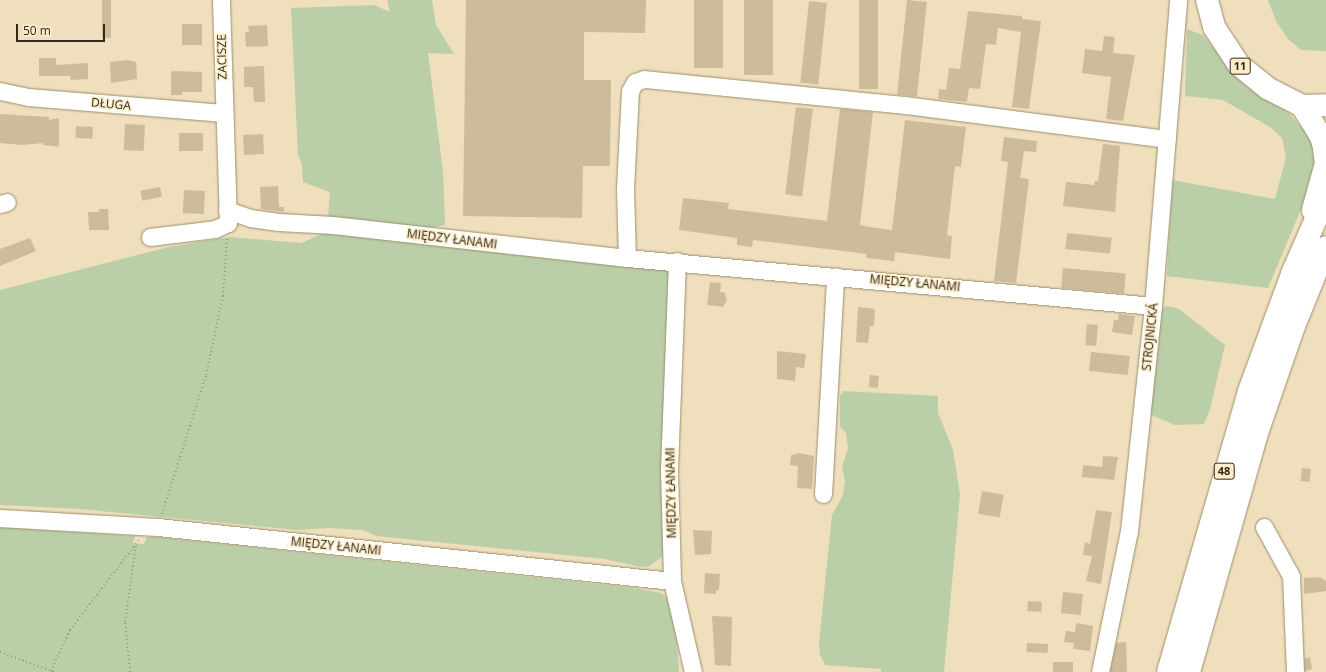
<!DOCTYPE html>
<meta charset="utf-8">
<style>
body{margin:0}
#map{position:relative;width:1326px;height:672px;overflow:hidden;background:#efdfbc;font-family:"Open Sans",sans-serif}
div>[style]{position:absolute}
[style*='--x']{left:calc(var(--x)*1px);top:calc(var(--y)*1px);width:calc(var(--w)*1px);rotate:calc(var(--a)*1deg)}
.green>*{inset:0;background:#bacfa8}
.building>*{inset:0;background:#ccbc9a;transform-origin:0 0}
.path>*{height:2px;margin-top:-1px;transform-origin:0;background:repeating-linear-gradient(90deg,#a0937a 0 1px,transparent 0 4px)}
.roads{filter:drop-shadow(0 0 1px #9c8d6d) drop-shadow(0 0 1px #9c8d6d)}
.minor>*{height:17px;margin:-8.5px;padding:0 8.5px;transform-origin:8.5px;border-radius:8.5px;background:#fff}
.highway>*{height:22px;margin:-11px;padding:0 11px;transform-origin:11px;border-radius:11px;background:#fff}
span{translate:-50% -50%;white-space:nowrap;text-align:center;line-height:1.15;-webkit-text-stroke:3px #fcecc9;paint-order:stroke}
.shield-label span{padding:1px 3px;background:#fcecc9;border:1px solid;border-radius:3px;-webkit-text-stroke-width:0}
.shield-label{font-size:11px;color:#30291c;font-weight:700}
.street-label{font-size:12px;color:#30291c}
.scale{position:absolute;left:16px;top:24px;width:89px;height:18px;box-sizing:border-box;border:2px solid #30291c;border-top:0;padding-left:5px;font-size:12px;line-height:14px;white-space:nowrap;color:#30291c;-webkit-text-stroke:3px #fcecc9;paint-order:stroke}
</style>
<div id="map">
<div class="green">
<div style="clip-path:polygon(387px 0,432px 0,436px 25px,454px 54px,428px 53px,443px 172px,445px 225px,431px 228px,328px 218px,330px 192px,303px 182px,302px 164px,298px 155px,291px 8px,374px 5px,390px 12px)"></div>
<div style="clip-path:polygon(1268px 0,1326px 0,1326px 51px,1301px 50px,1288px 39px,1276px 21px)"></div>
<div style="clip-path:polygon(1187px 29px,1203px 35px,1228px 66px,1286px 110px,1312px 139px,1317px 171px,1268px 288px,1167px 276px,1172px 180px,1275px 199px,1286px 157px,1282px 138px,1270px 127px,1223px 100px,1185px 96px)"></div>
<div style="clip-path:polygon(333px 229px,667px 269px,669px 274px,667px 551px,662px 557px,650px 566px,642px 567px,604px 559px,376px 536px,363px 530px,330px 528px,298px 530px,79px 509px,0 505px,0 290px,169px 247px,230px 237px,301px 243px)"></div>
<div style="clip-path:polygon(1167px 306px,1179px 309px,1225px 345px,1210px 409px,1204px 424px,1175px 425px,1149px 414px,1160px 309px)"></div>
<div style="clip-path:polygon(843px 391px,938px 396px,938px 413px,953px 450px,960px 494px,944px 672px,881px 672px,881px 669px,825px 665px,820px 655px,819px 643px,832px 515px,843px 495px,845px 481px,842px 467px,848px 448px,846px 433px,840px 427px,840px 396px)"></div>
<div style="clip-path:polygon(0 527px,135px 536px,133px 543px,144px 544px,147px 537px,157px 537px,635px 588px,661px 593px,668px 599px,676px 632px,679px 672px,0 672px)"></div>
</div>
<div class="building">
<div style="left:102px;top:0;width:9px;height:38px"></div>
<div style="clip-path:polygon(466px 0,646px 0,645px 33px,584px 32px,584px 80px,611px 80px,610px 166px,583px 166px,582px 218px,463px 216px)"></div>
<div style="left:694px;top:0;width:29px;height:68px"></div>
<div style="left:744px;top:0;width:29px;height:75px"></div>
<div style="left:859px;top:0;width:19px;height:89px"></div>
<div style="left:907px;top:0;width:20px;height:95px;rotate:6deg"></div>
<div style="left:809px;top:1px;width:18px;height:82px;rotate:6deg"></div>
<div style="clip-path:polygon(968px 11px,1022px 16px,1022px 19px,1041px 21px,1029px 109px,1012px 107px,1021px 32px,998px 28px,996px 45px,986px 44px,980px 89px,969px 88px,967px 102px,938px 99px,939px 89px,946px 90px,949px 68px,960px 69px)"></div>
<div style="left:182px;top:24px;width:20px;height:21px"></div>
<div style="clip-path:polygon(267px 25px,268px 46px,246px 47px,245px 32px,249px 32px,248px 26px)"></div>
<div style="clip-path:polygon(1104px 36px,1115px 37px,1113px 53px,1135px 55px,1123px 121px,1106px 119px,1111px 77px,1082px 73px,1085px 49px,1102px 51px)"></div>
<div style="clip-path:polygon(39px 58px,56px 58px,56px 65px,88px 63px,88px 79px,71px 80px,70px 76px,39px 76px)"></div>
<div style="clip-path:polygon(128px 60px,136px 62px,137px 79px,111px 83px,110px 62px)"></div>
<div style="clip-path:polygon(264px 66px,265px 102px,254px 102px,253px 87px,244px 87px,244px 67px)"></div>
<div style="clip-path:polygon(171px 71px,202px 72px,202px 92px,182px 92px,182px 95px,171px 95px)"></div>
<div style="left:796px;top:107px;width:17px;height:88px;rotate:7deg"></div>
<div style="clip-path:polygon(840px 109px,873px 112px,860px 225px,870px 227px,892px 230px,905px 120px,966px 127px,961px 167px,955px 166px,947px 235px,952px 236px,950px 259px,895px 252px,894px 261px,866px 258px,867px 254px,753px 240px,752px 247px,737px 245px,737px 238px,679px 230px,683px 198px,729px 203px,728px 209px,827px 221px)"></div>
<div style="clip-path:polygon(0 114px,49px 117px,49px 120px,59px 118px,59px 147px,43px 145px,43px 143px,22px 145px,0 143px)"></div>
<div style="left:125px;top:124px;width:20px;height:26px;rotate:3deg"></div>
<div style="left:76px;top:126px;width:17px;height:12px;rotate:3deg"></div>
<div style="left:179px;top:133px;width:24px;height:18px"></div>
<div style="left:263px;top:134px;width:20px;height:20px;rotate:87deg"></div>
<div style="clip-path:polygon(1004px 137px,1037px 141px,1036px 152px,1024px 151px,1020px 178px,1029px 179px,1016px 283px,994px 281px,1008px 162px,1001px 161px)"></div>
<div style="clip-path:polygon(1103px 144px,1120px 146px,1115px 212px,1063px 206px,1066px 182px,1094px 185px,1095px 181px,1098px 181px)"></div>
<div style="clip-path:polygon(278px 186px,279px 207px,284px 207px,284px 212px,261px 209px,260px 187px)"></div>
<div style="left:160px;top:187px;width:10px;height:20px;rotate:79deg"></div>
<div style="left:184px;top:190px;width:21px;height:23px;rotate:3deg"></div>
<div style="clip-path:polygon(99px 209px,108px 209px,109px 230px,89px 230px,88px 212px,99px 212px)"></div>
<div style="left:1067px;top:233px;width:45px;height:16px;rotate:6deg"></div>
<div style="clip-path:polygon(30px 238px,36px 251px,0 266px,0 249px)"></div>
<div style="left:1063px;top:268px;width:63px;height:20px;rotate:5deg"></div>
<div style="clip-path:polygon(710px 282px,721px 283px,720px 292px,724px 292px,727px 300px,723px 307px,707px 305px)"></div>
<div style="clip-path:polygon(858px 307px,875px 309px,874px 326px,870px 326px,868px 343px,856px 342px)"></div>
<div style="clip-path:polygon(1119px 314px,1135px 316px,1132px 335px,1112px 332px,1114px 320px,1118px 320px)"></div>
<div style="left:1087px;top:324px;width:11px;height:21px;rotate:5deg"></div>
<div style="clip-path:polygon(777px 351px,806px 354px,804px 368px,796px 367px,795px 381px,777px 379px)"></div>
<div style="left:1091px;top:352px;width:39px;height:19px;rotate:6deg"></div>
<div style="left:870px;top:375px;width:9px;height:12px;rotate:6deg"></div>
<div style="clip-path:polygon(799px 453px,814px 456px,812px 489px,797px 488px,798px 466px,790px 465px,791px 455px)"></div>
<div style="clip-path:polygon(1103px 456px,1118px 457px,1114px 480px,1082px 477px,1083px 465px,1102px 467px)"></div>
<div style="left:1302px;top:468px;width:9px;height:13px;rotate:6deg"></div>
<div style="left:982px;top:491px;width:22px;height:23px;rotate:10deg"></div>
<div style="clip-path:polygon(1096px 510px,1112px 512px,1101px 584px,1086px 581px,1092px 556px,1083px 555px,1085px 542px,1090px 544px)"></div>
<div style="clip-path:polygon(693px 530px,712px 531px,711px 554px,695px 555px)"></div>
<div style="clip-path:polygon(705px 573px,720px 574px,719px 590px,716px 590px,716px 594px,704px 593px)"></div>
<div style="clip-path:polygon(1320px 577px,1326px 581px,1326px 591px,1304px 594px,1304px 578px)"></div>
<div style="left:1063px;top:592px;width:20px;height:21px;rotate:6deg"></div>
<div style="left:1028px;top:601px;width:14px;height:10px;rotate:4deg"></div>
<div style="clip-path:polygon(712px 616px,732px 617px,731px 666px,715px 665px)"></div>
<div style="clip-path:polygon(1076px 623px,1093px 626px,1090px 651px,1073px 649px,1074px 643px,1064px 642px,1066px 631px,1075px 632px)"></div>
<div style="clip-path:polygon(1126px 642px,1127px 672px,1110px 672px,1116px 643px)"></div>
<div style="left:1027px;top:643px;width:21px;height:9px;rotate:3deg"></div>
<div style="clip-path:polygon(1310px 657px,1312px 669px,1305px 671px,1304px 659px)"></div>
<div style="left:1053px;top:662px;width:20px;height:10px"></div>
</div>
<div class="path">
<div style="--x:162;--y:514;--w:146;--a:-72.4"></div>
<div style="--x:206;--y:375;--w:81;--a:-77.9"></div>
<div style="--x:223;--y:296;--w:57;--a:-86"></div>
<div style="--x:0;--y:652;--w:58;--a:20.3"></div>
<div style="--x:51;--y:671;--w:45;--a:-65.1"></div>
<div style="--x:70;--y:630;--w:113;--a:-52.5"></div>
<div style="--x:130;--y:672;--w:50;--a:-95.7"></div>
<div style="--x:125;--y:622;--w:78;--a:-81.9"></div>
</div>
<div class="roads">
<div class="minor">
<div style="--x:0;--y:91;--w:29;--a:12"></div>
<div style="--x:28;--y:97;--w:196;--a:4.7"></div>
<div style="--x:0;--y:204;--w:7;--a:-16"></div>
<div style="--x:227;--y:210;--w:24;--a:19"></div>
<div style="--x:250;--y:218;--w:29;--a:8"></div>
<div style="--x:279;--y:222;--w:54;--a:3.2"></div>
<div style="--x:333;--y:225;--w:296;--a:6.4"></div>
<div style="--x:627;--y:258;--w:528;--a:5.21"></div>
<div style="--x:150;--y:237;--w:65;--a:-7"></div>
<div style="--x:215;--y:229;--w:14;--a:-25"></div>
<div style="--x:228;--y:223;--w:223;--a:-91.8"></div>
<div style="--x:627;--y:258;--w:69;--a:-91.7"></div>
<div style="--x:625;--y:189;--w:98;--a:-87.1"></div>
<div style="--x:630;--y:91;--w:10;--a:-61"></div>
<div style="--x:635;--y:82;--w:9;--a:-18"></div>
<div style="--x:644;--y:79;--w:262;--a:5.7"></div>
<div style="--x:905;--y:105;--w:264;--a:7.4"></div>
<div style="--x:677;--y:261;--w:210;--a:92.2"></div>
<div style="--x:669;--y:471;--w:110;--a:88.4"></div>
<div style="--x:672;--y:581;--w:93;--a:77"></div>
<div style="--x:823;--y:494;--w:218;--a:-86.8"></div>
<div style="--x:0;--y:518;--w:158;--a:3.3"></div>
<div style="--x:158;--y:527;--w:517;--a:6"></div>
<div style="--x:1264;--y:527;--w:56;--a:61.1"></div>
<div style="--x:1291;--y:576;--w:96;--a:87.6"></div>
<div style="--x:1100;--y:672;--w:144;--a:-78.4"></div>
<div style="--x:1129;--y:531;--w:226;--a:-83.9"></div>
<div style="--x:1153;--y:306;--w:307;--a:-85.3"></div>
</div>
<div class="highway">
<div style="--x:1207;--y:0;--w:28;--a:75"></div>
<div style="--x:1214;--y:27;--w:45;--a:56.7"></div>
<div style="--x:1239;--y:65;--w:38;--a:39"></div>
<div style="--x:1269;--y:89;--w:37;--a:27"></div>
<div style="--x:1302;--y:106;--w:32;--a:58"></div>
<div style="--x:1319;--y:133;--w:10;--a:66"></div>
<div style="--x:1323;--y:142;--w:21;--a:82"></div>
<div style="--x:1326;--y:163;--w:49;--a:105.5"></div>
<div style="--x:1302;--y:106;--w:24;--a:-2"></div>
<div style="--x:1168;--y:672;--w:292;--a:-73.9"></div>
<div style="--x:1249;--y:391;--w:125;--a:-69.8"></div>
<div style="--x:1292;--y:274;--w:85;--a:-66.4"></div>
<div style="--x:1189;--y:672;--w:248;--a:-74.1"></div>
<div style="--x:1257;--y:433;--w:113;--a:-70.9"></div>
<div style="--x:1294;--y:326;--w:85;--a:-67.9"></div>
</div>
</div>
<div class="shield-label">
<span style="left:1240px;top:66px">11</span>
<span style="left:1224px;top:471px">48</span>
</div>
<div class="street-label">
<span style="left:222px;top:57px;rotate:-91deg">ZACISZE</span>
<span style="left:111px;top:104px;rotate:5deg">DŁUGA</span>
<span style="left:452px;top:239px;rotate:7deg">MIĘDZY ŁANAMI</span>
<span style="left:915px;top:283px;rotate:5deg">MIĘDZY ŁANAMI</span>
<span style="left:1150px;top:337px;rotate:-84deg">STROJNICKÁ</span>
<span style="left:671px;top:493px;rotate:-91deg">MIĘDZY ŁANAMI</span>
<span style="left:336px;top:546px;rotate:6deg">MIĘDZY ŁANAMI</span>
</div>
<div class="scale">50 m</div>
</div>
